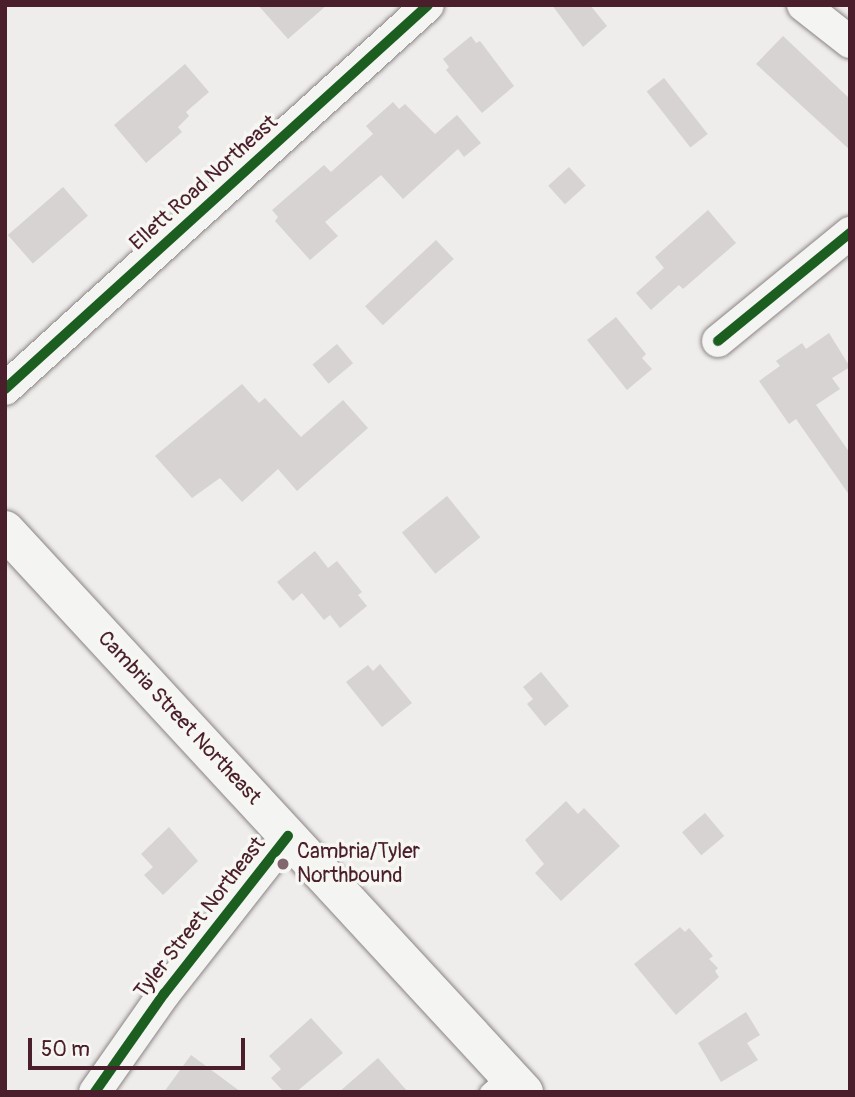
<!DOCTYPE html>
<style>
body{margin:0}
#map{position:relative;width:855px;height:1097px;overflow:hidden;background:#eeedeb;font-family:Pangolin,sans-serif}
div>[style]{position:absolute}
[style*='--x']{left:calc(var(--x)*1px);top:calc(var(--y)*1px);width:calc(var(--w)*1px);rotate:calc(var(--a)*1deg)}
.building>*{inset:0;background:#d6d3d2;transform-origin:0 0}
.roads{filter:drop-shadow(0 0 2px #8c8385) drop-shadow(0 0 2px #8c8385)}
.lane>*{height:16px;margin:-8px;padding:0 8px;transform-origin:8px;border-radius:8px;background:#f4f4f2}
.street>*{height:32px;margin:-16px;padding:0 16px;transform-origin:16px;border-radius:16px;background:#f4f4f2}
.secondary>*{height:38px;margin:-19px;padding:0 19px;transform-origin:19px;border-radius:19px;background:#f4f4f2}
.cycleway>*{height:10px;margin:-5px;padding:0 5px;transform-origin:5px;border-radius:5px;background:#1b5e20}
.dots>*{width:19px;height:19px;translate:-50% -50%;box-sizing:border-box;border:4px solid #f6f6f2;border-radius:50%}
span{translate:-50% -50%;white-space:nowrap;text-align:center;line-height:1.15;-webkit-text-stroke:7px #f6f6f2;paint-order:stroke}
.street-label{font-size:21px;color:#4a1f2b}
.poi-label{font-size:21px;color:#4a1f2b}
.left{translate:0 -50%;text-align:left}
.frame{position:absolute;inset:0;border:7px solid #4a1f2b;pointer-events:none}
.scale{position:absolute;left:28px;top:1038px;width:217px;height:32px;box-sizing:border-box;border:4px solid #4a1f2b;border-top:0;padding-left:9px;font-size:21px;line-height:24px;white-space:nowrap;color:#4a1f2b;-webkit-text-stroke:5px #f6f6f2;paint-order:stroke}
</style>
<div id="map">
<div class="building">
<div style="clip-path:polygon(258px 5px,327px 5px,288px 39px)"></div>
<div style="clip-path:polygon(552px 5px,590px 5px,607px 26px,583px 47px)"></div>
<div style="clip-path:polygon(471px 36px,476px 43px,480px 41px,514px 86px,482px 113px,446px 70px,449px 67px,443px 59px)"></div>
<div style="clip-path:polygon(783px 36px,850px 99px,850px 150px,756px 64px)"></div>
<div style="clip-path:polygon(185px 64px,209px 92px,186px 112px,189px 116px,178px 127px,182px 132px,146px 163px,114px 125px)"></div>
<div style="left:664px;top:78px;width:71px;height:22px;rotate:52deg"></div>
<div style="clip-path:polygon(393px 102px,399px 109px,405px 104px,435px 134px,457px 115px,481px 143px,464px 157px,458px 149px,403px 199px,381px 175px,325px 222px,338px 236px,310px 260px,275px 221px,278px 217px,272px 210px,324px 165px,331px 172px,373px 134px,366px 126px)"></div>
<div style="left:569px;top:167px;width:25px;height:28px;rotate:48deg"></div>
<div style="left:63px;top:187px;width:38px;height:73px;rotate:49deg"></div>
<div style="clip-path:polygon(708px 210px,736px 243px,683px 289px,679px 285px,651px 310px,636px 293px,664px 268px,655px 257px)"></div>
<div style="left:436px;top:240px;width:26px;height:97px;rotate:47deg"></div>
<div style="clip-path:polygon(616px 317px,646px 354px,642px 358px,652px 369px,627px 390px,587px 340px)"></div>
<div style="clip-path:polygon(829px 333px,850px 367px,832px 378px,840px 389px,816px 405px,850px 453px,850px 496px,796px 419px,789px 424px,759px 381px,780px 366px,776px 361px,802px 343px,806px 349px)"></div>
<div style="left:337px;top:344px;width:25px;height:32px;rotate:50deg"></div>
<div style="clip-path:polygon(242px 384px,259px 403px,265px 398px,301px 437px,343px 400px,368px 428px,297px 491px,278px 469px,242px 502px,220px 478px,192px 498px,155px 456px)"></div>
<div style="left:447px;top:496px;width:53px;height:58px;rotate:51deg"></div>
<div style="clip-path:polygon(315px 551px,328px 568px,337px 561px,362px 592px,358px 595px,367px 606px,340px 628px,330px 615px,324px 620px,302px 593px,293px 601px,277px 582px)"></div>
<div style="clip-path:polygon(380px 664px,412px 703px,382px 727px,346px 682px,368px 665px,373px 671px)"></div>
<div style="clip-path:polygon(541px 672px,569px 706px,545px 726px,527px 704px,533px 699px,523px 687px)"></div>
<div style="clip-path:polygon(566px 801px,578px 814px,584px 808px,620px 846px,561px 901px,535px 873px,544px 864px,525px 840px)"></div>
<div style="left:705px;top:813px;width:30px;height:30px;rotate:50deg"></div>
<div style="clip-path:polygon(169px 827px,198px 861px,163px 895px,144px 875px,153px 867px,141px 854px)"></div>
<div style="clip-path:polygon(680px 927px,685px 932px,689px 928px,713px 956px,709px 959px,718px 968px,715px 971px,719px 977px,676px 1015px,634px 964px)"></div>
<div style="clip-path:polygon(746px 1012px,760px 1035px,747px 1043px,758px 1060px,721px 1082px,698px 1043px)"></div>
<div style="clip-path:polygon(311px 1018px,343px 1053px,296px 1092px,284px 1092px,271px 1078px,281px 1069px,269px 1056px)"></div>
<div style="clip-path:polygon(191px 1055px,241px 1092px,164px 1092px)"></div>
<div style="clip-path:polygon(378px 1058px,408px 1092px,339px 1092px)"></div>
</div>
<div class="roads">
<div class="lane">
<div style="--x:488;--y:1092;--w:27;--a:-42"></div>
</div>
<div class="street">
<div style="--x:803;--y:5;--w:60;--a:38.2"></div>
<div style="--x:718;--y:341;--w:171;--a:-39.3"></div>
<div style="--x:5;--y:389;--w:571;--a:-42.23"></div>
<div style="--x:95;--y:1092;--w:120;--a:-54.9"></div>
<div style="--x:164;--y:994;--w:201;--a:-51.9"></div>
</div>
<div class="secondary">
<div style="--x:5;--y:530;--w:765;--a:47.28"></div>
</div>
</div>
<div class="cycleway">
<div style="--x:718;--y:341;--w:171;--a:-39.3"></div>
<div style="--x:5;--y:389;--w:571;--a:-42.23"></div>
<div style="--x:95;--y:1092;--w:120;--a:-54.9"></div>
<div style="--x:164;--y:994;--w:201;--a:-51.9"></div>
</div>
<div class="dots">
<div style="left:283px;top:864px;background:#83676e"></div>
</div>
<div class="street-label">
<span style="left:204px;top:183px;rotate:-42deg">Ellett Road Northeast</span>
<span style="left:179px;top:718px;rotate:47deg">Cambria Street Northeast</span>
<span style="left:200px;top:918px;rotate:-52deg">Tyler Street Northeast</span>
</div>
<div class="poi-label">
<span class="left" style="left:297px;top:864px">Cambria/Tyler<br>Northbound</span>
</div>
<div class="frame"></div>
<div class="scale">50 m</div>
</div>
